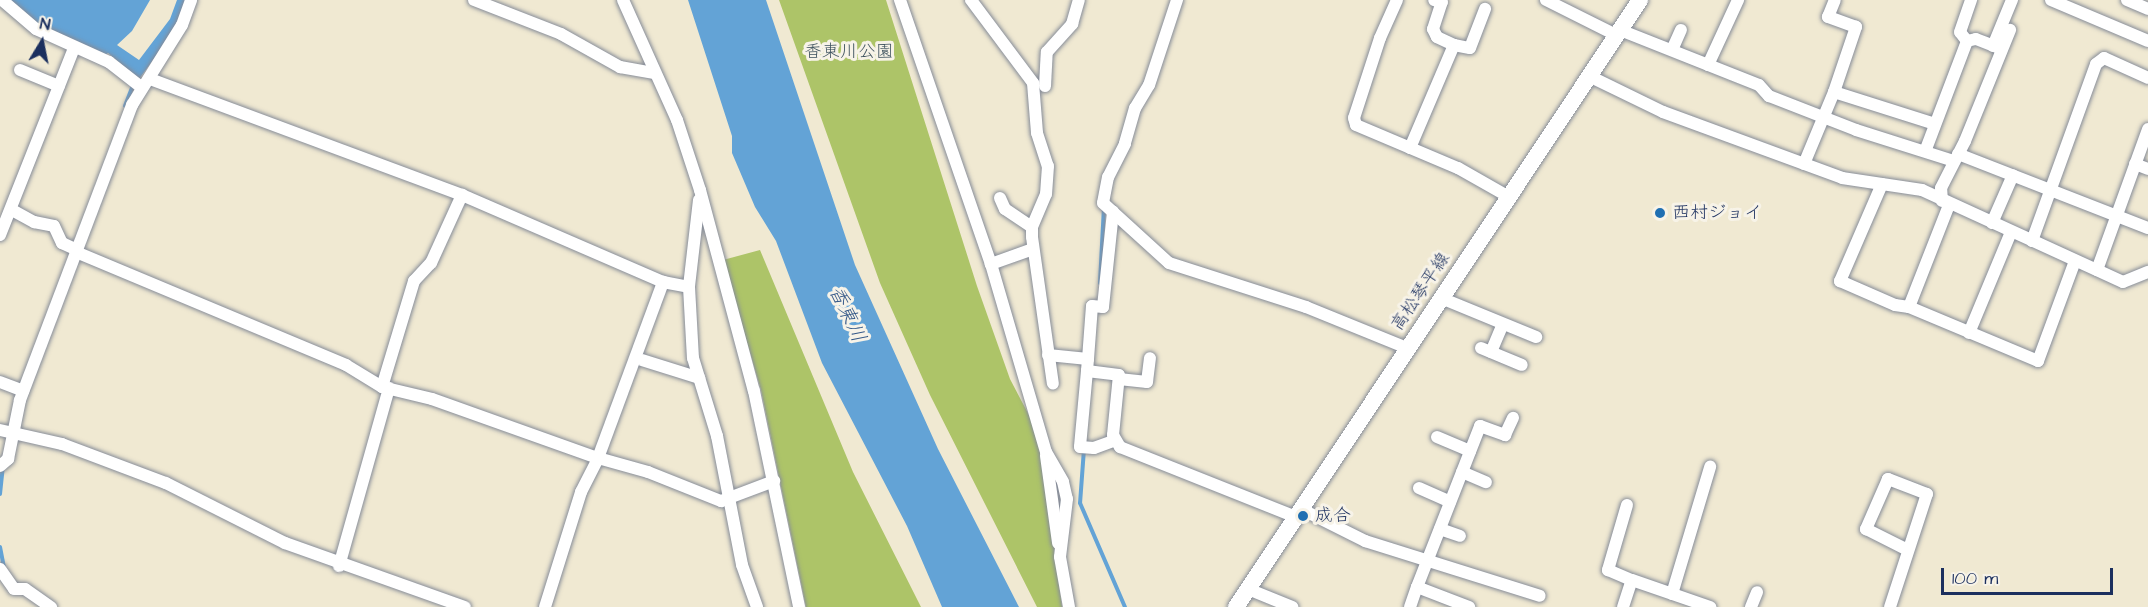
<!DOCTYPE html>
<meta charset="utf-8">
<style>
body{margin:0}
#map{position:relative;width:2148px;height:607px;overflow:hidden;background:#f0e9d2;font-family:"Architects Daughter","Klee One",sans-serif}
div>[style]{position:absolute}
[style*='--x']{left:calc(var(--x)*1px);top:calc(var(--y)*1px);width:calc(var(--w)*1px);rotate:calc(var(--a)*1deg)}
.green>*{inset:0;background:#adc468}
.water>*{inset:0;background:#63a3d6}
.stream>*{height:4px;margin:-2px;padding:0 2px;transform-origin:2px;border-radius:2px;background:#63a3d6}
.roads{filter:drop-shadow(0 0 2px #868c98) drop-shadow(0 0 2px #868c98)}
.minor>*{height:12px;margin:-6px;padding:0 6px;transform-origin:6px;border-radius:6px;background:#fff}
.major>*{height:16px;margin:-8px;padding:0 8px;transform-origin:8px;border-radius:8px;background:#fff}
.dots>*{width:16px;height:16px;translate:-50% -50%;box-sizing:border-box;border:3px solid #f7f3e8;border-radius:50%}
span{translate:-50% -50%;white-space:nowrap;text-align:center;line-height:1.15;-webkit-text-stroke:6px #f7f3e8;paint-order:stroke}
.park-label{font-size:18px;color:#405460}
.poi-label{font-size:18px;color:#1b2f5e}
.left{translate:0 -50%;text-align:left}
.street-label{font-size:18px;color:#1b2f5e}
.water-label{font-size:20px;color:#345888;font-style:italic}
.north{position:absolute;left:12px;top:12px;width:60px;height:60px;-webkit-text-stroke:4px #f7f3e8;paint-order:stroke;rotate:10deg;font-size:16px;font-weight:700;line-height:24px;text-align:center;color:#1b2f5e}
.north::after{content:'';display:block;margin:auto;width:21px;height:27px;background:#1b2f5e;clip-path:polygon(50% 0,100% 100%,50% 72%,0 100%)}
.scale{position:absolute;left:1941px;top:568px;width:172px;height:27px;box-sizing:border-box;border:3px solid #1b2f5e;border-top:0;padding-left:8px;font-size:18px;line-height:21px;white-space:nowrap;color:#1b2f5e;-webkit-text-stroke:4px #f7f3e8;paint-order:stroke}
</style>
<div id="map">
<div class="green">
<div style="clip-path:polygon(779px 0,886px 0,977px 286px,1010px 379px,1031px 419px,1042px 459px,1062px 607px,1037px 607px,930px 395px,880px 283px)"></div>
<div style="clip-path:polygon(760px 250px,853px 472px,921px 607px,806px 607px,761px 390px,723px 260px)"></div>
</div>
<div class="water">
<div style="clip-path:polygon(10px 0,150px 0,132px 31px,117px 45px,139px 60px,170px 19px,177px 0,188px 0,179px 25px,139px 79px,108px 53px,105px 55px,48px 33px)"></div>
<div style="clip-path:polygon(688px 0,766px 0,855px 265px,938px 449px,1019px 607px,942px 607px,907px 526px,822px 363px,776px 241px,755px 207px,732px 153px,732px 136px)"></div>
</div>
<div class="stream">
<div style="--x:125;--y:106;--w:22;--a:-69"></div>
<div style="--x:1100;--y:283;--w:76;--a:-87"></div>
<div style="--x:1084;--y:449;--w:54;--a:94.2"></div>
<div style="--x:1080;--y:503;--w:113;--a:66.6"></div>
<div style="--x:0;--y:494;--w:27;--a:-84"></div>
<div style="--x:0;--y:547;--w:20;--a:79"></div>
</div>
<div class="roads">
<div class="minor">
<div style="--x:2;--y:0;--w:45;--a:40.5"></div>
<div style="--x:36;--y:29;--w:80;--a:24.3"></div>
<div style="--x:109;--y:62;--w:39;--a:38"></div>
<div style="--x:474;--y:0;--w:93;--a:21.3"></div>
<div style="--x:561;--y:34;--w:68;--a:29.2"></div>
<div style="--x:620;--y:67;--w:35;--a:10"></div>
<div style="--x:623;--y:0;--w:132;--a:65.8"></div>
<div style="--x:677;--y:120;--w:74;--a:71.8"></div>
<div style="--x:700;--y:190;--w:208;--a:75"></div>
<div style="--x:754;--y:391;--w:221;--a:78.2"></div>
<div style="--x:900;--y:0;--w:279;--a:71"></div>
<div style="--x:971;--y:0;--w:104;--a:53.2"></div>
<div style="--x:1033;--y:83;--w:50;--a:85.4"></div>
<div style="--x:1037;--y:133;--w:35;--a:72"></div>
<div style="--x:1048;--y:166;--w:28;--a:94"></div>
<div style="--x:1046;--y:194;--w:36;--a:113"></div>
<div style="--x:1032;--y:227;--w:10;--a:90"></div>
<div style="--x:1032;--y:237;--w:148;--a:81.9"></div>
<div style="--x:1177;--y:0;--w:89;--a:108.2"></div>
<div style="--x:1149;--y:85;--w:27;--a:121"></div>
<div style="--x:1135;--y:108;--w:37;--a:106"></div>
<div style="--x:1125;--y:144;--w:37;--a:117"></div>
<div style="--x:1108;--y:177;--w:26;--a:101"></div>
<div style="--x:1103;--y:203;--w:89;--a:42.3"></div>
<div style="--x:1169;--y:263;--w:144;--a:17.8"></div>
<div style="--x:1306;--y:307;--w:109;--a:22.1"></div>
<div style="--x:1397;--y:0;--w:42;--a:114.1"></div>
<div style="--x:1380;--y:38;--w:84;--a:108"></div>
<div style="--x:1354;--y:118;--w:7;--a:74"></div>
<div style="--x:1356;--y:125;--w:111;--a:22.9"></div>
<div style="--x:1458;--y:168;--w:59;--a:29.6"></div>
<div style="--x:1546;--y:0;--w:78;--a:26.6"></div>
<div style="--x:2051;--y:0;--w:105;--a:22.9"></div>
<div style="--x:2127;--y:0;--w:23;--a:23"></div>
<div style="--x:1620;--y:30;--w:149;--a:21.6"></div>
<div style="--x:1759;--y:85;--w:15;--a:48"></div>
<div style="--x:1769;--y:96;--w:93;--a:21.3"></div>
<div style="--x:1856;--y:130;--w:103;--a:17.6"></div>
<div style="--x:1967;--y:41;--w:9;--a:-13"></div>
<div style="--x:1976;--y:39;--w:26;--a:21"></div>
<div style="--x:1454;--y:45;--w:16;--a:11"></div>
<div style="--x:1470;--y:48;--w:42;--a:-69"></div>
<div style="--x:1993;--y:46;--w:50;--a:-67.6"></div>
<div style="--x:1672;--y:50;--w:22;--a:-66"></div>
<div style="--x:1708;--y:65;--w:72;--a:-65.2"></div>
<div style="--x:20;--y:70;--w:42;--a:22.3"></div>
<div style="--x:1589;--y:76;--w:82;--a:25.9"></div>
<div style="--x:1663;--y:112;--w:191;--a:20.2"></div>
<div style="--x:1842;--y:178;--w:81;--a:8.5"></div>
<div style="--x:1922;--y:190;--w:221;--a:24.6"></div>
<div style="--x:2123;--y:282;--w:27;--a:-22"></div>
<div style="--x:150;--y:79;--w:333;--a:20.4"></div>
<div style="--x:462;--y:195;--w:219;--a:23.4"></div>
<div style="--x:663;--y:282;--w:26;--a:11"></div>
<div style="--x:1045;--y:86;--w:34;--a:-87"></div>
<div style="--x:1047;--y:52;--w:38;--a:-48"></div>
<div style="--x:1072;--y:24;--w:25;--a:-74"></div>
<div style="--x:1834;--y:92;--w:69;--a:-71.3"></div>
<div style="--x:1856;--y:27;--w:30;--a:-160"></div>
<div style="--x:1828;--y:17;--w:18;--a:-68"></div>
<div style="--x:1410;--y:148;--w:112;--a:-66.9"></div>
<div style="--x:1454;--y:45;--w:19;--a:-155"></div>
<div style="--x:1437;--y:37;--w:9;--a:-117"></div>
<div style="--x:1433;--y:29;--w:28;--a:-72"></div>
<div style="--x:1442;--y:2;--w:8;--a:-166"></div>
<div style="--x:1926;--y:149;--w:116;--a:-69.2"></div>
<div style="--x:1967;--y:41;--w:11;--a:-128"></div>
<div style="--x:1960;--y:32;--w:34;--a:-71"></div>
<div style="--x:1958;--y:154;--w:204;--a:21.3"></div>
<div style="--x:1804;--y:164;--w:78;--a:-67.4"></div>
<div style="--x:1834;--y:92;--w:106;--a:17.6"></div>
<div style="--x:2135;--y:164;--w:14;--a:21"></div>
<div style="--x:1882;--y:184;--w:106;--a:113.4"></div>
<div style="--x:1840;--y:281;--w:60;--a:23.6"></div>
<div style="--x:1895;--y:305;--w:14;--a:8"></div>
<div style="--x:1909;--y:307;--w:140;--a:22.7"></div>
<div style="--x:2038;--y:361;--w:107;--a:-69.7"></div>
<div style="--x:1000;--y:198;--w:12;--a:66"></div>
<div style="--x:1005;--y:209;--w:32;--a:34"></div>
<div style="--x:699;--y:200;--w:88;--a:96.6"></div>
<div style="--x:689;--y:287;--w:71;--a:86.8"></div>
<div style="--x:693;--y:358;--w:82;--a:72.9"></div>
<div style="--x:717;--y:436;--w:131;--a:79"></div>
<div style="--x:742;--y:565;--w:45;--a:70.3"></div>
<div style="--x:1942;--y:201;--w:13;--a:-94"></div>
<div style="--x:1941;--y:188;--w:53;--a:-62.9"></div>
<div style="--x:1965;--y:141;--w:120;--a:-67.9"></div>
<div style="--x:12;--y:210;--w:25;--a:29"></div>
<div style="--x:34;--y:222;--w:20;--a:11"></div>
<div style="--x:54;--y:226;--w:19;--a:65"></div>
<div style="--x:62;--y:243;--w:17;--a:25"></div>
<div style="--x:1992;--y:223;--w:52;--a:-66.4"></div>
<div style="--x:0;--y:235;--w:201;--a:-68.4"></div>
<div style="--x:2032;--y:241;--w:188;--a:-70.1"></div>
<div style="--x:2096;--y:64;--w:10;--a:-37"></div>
<div style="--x:2104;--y:58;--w:48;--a:24.4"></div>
<div style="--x:1033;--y:249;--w:45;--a:160.3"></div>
<div style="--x:991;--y:264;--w:196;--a:73.7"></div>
<div style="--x:1046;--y:452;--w:34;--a:60"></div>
<div style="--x:1063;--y:482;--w:17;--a:77"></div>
<div style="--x:1067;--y:499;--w:58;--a:96.9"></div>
<div style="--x:1060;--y:557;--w:51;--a:79.8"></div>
<div style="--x:76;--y:252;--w:293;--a:22.7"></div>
<div style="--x:346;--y:365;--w:42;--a:31.4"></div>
<div style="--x:382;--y:387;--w:51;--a:13.5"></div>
<div style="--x:432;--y:399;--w:176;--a:19.6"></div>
<div style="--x:598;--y:458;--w:52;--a:15.6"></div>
<div style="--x:648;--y:472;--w:79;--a:21.7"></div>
<div style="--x:721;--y:501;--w:57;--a:-20.7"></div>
<div style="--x:2097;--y:270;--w:150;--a:-70.1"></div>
<div style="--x:1441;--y:298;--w:103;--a:22.3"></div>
<div style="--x:1909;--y:307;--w:110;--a:-68.6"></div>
<div style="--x:1969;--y:333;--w:109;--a:-67.4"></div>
<div style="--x:1481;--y:348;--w:44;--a:22.5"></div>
<div style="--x:1491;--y:352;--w:30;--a:-67"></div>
<div style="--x:1048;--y:355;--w:40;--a:5.7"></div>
<div style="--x:1088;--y:359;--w:12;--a:95"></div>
<div style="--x:1087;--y:371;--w:32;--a:7"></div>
<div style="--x:1119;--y:375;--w:60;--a:95.7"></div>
<div style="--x:1113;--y:435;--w:14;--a:60"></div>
<div style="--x:1120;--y:447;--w:189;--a:21.7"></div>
<div style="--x:1088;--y:359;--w:53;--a:-85.7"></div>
<div style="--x:1092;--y:306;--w:11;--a:5"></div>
<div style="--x:1103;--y:307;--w:96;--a:-84"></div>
<div style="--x:642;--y:360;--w:60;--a:17.5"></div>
<div style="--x:1087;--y:371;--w:76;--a:95.3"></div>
<div style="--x:1080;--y:447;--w:14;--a:4"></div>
<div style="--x:1094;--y:448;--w:20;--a:-20"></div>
<div style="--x:1119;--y:379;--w:28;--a:6"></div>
<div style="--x:1147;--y:382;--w:24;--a:-83"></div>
<div style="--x:0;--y:382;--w:25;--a:21"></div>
<div style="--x:382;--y:387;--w:111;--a:-73.2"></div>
<div style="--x:414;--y:281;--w:25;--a:-47"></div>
<div style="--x:431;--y:263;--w:75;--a:-65.5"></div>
<div style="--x:0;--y:430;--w:64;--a:12.7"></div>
<div style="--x:62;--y:444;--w:111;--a:20.6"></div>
<div style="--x:166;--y:483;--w:133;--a:26.8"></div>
<div style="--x:285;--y:543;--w:191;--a:19.6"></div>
<div style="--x:1437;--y:437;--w:36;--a:23"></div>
<div style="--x:1046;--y:456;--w:88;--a:82.1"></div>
<div style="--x:0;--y:466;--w:11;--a:-41"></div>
<div style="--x:8;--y:459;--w:60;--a:-78.5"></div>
<div style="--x:20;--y:400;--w:316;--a:-69.2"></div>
<div style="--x:132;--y:105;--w:94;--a:-58"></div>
<div style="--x:182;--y:25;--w:27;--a:-70"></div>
<div style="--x:1462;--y:472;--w:26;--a:23"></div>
<div style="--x:1419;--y:488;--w:34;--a:24"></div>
<div style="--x:1627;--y:505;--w:68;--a:106.3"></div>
<div style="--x:1608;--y:570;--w:26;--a:23"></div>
<div style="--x:1301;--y:509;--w:72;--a:26.6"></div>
<div style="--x:1365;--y:541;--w:183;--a:17.4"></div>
<div style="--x:1440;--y:529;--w:21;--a:19"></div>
<div style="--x:339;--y:566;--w:185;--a:-74.3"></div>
<div style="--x:0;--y:569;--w:24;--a:55"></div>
<div style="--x:14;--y:589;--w:11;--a:0"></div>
<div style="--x:25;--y:589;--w:32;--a:35"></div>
<div style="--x:1417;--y:587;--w:173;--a:-68.6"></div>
<div style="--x:1480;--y:426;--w:27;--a:20"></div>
<div style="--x:1505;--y:435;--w:19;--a:-65"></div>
<div style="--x:1248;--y:589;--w:48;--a:22.2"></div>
<div style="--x:1672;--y:594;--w:133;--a:-73.3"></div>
<div style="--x:545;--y:607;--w:121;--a:-72.6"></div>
<div style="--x:581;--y:492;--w:38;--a:-63"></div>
<div style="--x:598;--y:458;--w:188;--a:-69.7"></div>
<div style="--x:1410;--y:607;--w:21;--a:-71"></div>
<div style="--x:1417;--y:587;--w:56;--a:21"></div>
<div style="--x:1623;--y:607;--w:28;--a:-72"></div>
<div style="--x:1632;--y:580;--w:83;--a:19.1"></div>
<div style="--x:1751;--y:607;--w:16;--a:-68"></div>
<div style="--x:1890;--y:607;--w:119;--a:-71.9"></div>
<div style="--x:1927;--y:494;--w:42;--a:-159"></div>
<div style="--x:1888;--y:479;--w:55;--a:113.7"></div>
<div style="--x:1866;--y:529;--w:47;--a:26.6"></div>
</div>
<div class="major">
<div style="--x:1236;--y:607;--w:729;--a:-56.35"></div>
</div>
</div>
<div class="dots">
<div style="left:1660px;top:213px;background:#1f6fb2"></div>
<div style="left:1303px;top:516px;background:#1f6fb2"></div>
</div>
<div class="park-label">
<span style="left:849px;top:52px">香東川公園</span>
</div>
<div class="poi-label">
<span class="left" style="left:1672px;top:213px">西村ジョイ</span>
<span class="left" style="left:1315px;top:516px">成合</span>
</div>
<div class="street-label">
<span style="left:1421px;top:292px;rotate:-56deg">高松琴平線</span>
</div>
<div class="water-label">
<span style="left:847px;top:314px;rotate:65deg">香東川</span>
</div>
<div class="north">N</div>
<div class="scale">100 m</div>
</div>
